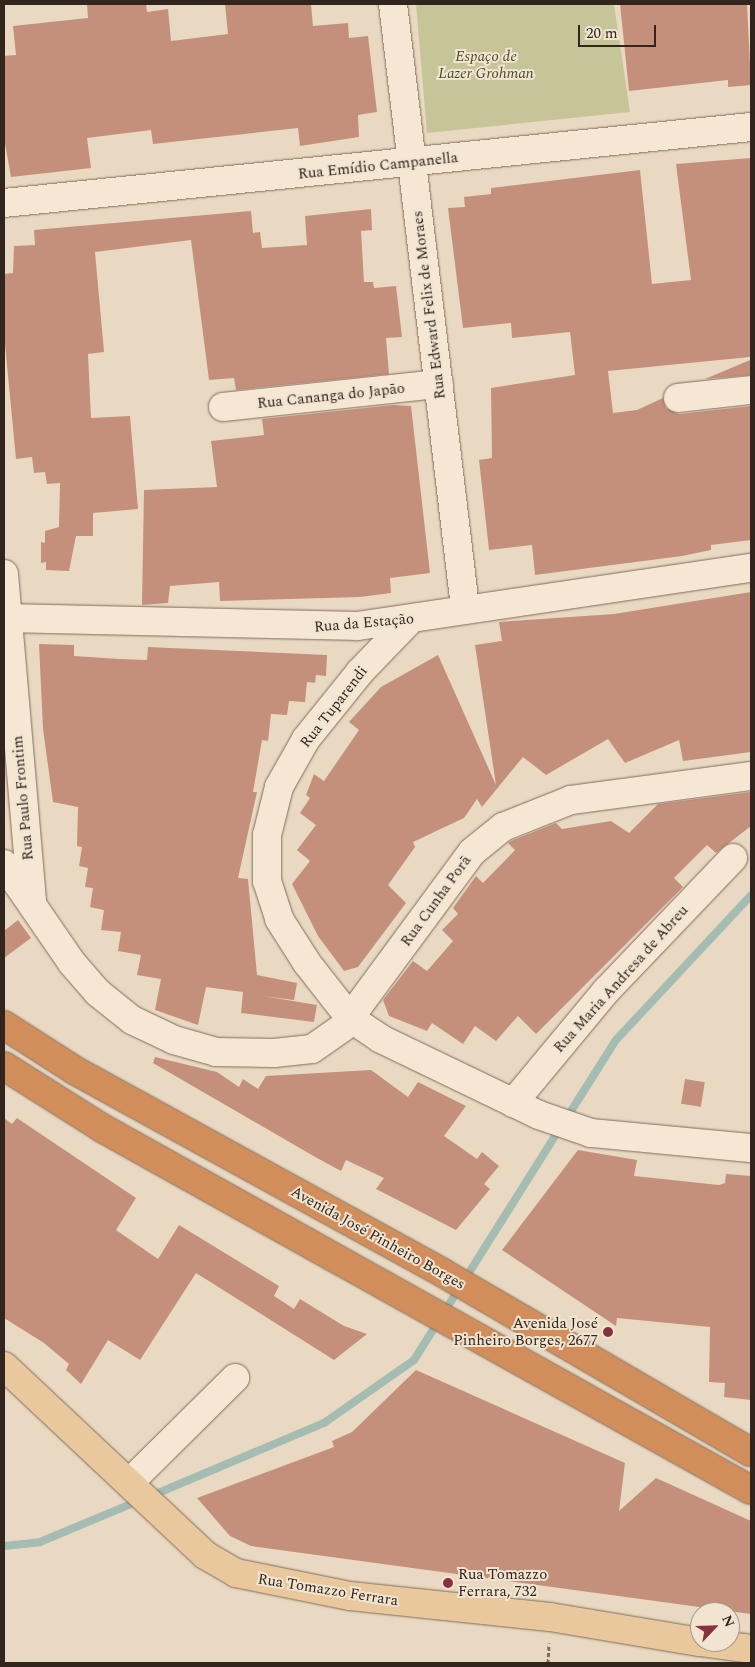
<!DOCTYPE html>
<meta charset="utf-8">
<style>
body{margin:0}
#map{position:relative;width:755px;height:1667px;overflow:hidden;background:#e9d9c2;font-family:Spectral,serif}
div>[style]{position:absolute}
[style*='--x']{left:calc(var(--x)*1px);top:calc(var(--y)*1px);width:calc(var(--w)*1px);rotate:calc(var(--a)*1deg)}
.green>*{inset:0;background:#c6c598}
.stream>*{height:8px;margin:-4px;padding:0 4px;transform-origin:4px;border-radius:4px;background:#a4bcb2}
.building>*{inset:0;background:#c4907c;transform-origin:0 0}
.path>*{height:3px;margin-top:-1.5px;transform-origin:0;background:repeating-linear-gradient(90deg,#816b5b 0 4px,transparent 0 6.5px)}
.roads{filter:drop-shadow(0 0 1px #816b5b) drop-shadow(0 0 1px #816b5b)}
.minor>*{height:28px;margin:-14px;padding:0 14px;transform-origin:14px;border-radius:14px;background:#f5e7d4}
.major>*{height:28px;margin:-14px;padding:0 14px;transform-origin:14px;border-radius:14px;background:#e9c89d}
.highway>*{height:28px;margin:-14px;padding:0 14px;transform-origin:14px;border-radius:14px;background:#d18e5a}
.dots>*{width:14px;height:14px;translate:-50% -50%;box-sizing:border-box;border:2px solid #f1e4d1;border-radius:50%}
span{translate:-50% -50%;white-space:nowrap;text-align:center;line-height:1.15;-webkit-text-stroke:4px #f1e4d1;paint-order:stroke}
.park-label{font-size:15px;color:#484d26;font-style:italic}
.street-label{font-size:15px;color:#32251e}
.poi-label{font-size:15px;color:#32251e}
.right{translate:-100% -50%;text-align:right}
.left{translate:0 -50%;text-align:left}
.frame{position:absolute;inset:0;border:5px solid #32251e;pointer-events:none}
.north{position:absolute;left:690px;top:1602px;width:50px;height:50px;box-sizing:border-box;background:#f1e4d1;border:1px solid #a59889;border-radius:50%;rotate:66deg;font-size:14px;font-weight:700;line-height:20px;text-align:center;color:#32251e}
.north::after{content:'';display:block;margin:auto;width:18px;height:22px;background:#8a313d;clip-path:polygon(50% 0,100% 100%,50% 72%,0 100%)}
.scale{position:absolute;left:578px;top:25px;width:78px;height:22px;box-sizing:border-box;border:2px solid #32251e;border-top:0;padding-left:6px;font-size:15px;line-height:18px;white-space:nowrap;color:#32251e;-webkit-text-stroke:4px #f1e4d1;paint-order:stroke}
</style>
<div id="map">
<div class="green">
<div style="clip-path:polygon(416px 4px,614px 4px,630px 112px,427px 133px)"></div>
</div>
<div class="stream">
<div style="--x:566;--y:1119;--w:93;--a:-57.7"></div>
<div style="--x:616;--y:1040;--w:198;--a:-47"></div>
<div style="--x:151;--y:1496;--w:188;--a:-22.9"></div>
<div style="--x:324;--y:1423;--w:110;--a:-35"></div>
<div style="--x:414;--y:1360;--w:274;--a:-57.8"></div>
<div style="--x:4;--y:1546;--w:36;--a:-6"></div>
<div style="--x:40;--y:1542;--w:106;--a:-22.7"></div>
</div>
<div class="building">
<div style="clip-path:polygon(87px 4px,146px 4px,147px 12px,168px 9px,171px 41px,228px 34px,225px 4px,311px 4px,313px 26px,348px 23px,349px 38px,368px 36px,377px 112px,358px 115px,359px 137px,300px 146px,298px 128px,153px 144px,151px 130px,87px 138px,91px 168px,11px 177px,4px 138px,4px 56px,16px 55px,13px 26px,88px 18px)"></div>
<div style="clip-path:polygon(620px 4px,747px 4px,751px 85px,728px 87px,728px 80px,629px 91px)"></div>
<div style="clip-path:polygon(751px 158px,750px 357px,608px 371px,613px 413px,637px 410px,663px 398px,666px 408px,679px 414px,751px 406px,751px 540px,711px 545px,711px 550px,682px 556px,535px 575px,532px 545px,489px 550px,479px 460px,492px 458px,491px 388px,575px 375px,570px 332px,512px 338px,511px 323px,463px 328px,448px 208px,465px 207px,464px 197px,491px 194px,491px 188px,640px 170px,652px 284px,691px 280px,676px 164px)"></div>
<div style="clip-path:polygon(371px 209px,372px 230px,361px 231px,364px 282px,373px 282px,374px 288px,396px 286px,402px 337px,386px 338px,389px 374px,236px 390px,234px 378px,209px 380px,191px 240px,95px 252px,104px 352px,88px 354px,91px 418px,130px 416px,138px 509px,93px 513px,93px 536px,76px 536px,69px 571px,46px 570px,46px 562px,41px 563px,41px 542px,45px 543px,45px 531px,59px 527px,60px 483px,47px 484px,45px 472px,34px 473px,32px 457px,16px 459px,4px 334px,4px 274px,13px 273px,14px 246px,35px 245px,34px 230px,251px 211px,253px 233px,260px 232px,262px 248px,307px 245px,305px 216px)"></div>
<div style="clip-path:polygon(750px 360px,751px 375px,705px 379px)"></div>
<div style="clip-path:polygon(393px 405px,411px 406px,430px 573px,390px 578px,391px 593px,360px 597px,220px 601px,219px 582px,170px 586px,168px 603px,142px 605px,144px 490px,217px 487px,211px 441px,264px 435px,262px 419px)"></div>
<div style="clip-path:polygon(751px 592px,751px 752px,683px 761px,679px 740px,625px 763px,608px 739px,546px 775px,523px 757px,482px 807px,477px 799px,464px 818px,413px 842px,415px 847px,388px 885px,406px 903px,358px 967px,344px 971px,318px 936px,292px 884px,310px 861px,297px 850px,316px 825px,300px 813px,310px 798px,306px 795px,314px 774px,324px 781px,359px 730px,349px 722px,381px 687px,438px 655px,496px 785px,475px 645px,502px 641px,499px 622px,614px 614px)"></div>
<div style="clip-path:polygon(39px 644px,74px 645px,74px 656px,120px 659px,147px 660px,148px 647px,327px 655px,326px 676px,316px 675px,315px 683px,307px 682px,305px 702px,289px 701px,287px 715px,271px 714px,268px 741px,262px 740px,253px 792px,257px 792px,238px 878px,248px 879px,257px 975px,297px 983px,294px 1000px,263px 996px,317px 1005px,314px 1022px,241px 1013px,243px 992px,206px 987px,198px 1025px,155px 1010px,161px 979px,137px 975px,141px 955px,118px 951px,121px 932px,101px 930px,104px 910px,90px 907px,93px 888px,85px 887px,88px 868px,79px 866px,82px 847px,77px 846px,78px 807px,53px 802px,43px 729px)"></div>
<div style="clip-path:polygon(751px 792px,751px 826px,716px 853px,707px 845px,674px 878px,683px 887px,536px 1034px,518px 1016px,496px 1041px,475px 1026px,463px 1044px,432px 1023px,427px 1031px,389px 1016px,383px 1000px,413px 961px,427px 971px,453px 941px,442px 930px,458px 914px,453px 908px,476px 876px,483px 883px,515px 850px,508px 843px,511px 841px,556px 823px,562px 829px,611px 821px,629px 833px,658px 804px)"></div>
<div style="clip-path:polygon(18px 920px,31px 938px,4px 958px,4px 931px)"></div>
<div style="clip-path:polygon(155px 1057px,217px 1072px,239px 1087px,243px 1079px,258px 1089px,266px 1076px,371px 1070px,408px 1097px,418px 1082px,466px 1106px,444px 1136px,477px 1159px,482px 1152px,499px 1166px,484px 1184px,490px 1189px,456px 1230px,376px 1189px,384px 1178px,346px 1160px,341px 1171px,317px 1158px,153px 1063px)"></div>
<div style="left:685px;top:1079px;width:20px;height:25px;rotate:9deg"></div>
<div style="clip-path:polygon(4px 1118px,12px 1124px,17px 1118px,136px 1198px,116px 1230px,158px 1259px,179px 1225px,279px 1286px,274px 1296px,294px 1309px,300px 1299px,344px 1326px,367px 1334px,334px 1360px,196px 1273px,140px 1360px,108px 1340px,81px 1384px,66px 1370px,69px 1364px,44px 1343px,4px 1318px)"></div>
<div style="clip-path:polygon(578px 1150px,637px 1160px,634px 1176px,719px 1185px,725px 1183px,726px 1174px,751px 1176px,751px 1400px,724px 1397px,725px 1383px,709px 1382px,710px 1327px,617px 1318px,616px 1326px,502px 1250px)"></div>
<div style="clip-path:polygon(416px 1370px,625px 1463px,619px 1511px,656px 1478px,751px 1521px,751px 1614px,251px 1546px,230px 1536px,197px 1498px,334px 1447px,332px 1441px,352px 1432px)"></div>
</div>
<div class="path">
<div style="--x:548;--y:1663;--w:20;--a:-87"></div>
</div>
<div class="roads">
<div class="minor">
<div style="--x:393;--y:4;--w:607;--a:83.19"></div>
<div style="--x:4;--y:203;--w:751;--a:-5.81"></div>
<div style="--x:678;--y:398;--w:73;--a:-6.3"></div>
<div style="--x:223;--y:407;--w:217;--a:-6.1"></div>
<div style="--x:4;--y:574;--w:328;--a:85.1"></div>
<div style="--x:4;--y:618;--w:353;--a:1.3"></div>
<div style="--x:357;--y:626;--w:398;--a:-8.4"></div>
<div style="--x:409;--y:621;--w:71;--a:133.9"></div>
<div style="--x:360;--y:672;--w:86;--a:128.9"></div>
<div style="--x:306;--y:739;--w:55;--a:119.4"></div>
<div style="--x:279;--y:787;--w:49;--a:104"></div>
<div style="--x:267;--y:835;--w:46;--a:90"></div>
<div style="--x:267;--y:881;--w:40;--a:72"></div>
<div style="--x:279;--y:919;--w:52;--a:57.5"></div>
<div style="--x:307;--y:963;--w:70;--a:52"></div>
<div style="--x:350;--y:1018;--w:37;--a:34"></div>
<div style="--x:381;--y:1039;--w:175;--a:25.7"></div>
<div style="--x:539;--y:1115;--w:55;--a:19.1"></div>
<div style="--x:591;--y:1133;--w:161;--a:5.4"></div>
<div style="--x:4;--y:864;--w:120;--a:55.5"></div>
<div style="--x:72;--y:963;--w:38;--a:49"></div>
<div style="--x:97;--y:992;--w:45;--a:38.7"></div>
<div style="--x:132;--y:1020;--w:47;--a:25.5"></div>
<div style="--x:174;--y:1040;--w:44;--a:15.9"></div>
<div style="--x:216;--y:1052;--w:58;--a:1"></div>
<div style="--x:274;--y:1053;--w:38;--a:-6"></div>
<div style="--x:312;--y:1049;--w:38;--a:-35"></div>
<div style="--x:343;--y:1027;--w:217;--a:-53.6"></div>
<div style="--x:472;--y:852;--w:40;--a:-39"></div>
<div style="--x:503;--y:827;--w:73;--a:-21.7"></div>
<div style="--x:571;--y:800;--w:182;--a:-7.6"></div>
<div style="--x:513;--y:1103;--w:146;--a:-50.3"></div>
<div style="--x:606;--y:991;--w:184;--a:-46.3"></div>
<div style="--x:130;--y:1482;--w:148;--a:-44.7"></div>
</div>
<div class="major">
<div style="--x:4;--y:1366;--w:276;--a:43.2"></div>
<div style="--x:205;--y:1555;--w:36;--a:30"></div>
<div style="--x:236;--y:1573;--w:116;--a:11.4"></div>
<div style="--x:350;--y:1596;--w:201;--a:6"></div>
<div style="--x:550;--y:1617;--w:152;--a:9.5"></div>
<div style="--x:700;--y:1642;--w:51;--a:7.8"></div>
</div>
<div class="highway">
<div style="--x:4;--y:1025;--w:83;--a:32.7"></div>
<div style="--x:74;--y:1070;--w:421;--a:28.8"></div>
<div style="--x:443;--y:1273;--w:356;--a:30.2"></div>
<div style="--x:4;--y:1066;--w:116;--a:32.3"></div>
<div style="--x:102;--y:1128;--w:743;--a:29.15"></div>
</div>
</div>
<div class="dots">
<div style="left:608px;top:1332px;background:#8a313d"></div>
<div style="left:448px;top:1583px;background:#8a313d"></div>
</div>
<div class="park-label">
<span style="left:486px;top:65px">Espaço de<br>Lazer Grohman</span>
</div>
<div class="street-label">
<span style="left:378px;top:166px;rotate:-6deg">Rua Emídio Campanella</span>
<span style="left:429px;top:305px;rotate:-97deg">Rua Edward Felix de Moraes</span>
<span style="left:331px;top:396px;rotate:-6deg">Rua Cananga do Japão</span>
<span style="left:364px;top:623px;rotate:-5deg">Rua da Estação</span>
<span style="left:334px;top:707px;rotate:-52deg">Rua Tuparendi</span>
<span style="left:23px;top:798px;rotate:-95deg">Rua Paulo Frontim</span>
<span style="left:436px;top:901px;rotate:-54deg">Rua Cunha Porã</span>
<span style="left:621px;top:979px;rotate:-48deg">Rua Maria Andresa de Abreu</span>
<span style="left:378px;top:1238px;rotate:29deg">Avenida José Pinheiro Borges</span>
<span style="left:328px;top:1590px;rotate:9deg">Rua Tomazzo Ferrara</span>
</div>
<div class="poi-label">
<span class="right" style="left:598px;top:1332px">Avenida José<br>Pinheiro Borges, 2677</span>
<span class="left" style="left:458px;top:1583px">Rua Tomazzo<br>Ferrara, 732</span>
</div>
<div class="frame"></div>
<div class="north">N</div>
<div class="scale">20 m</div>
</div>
